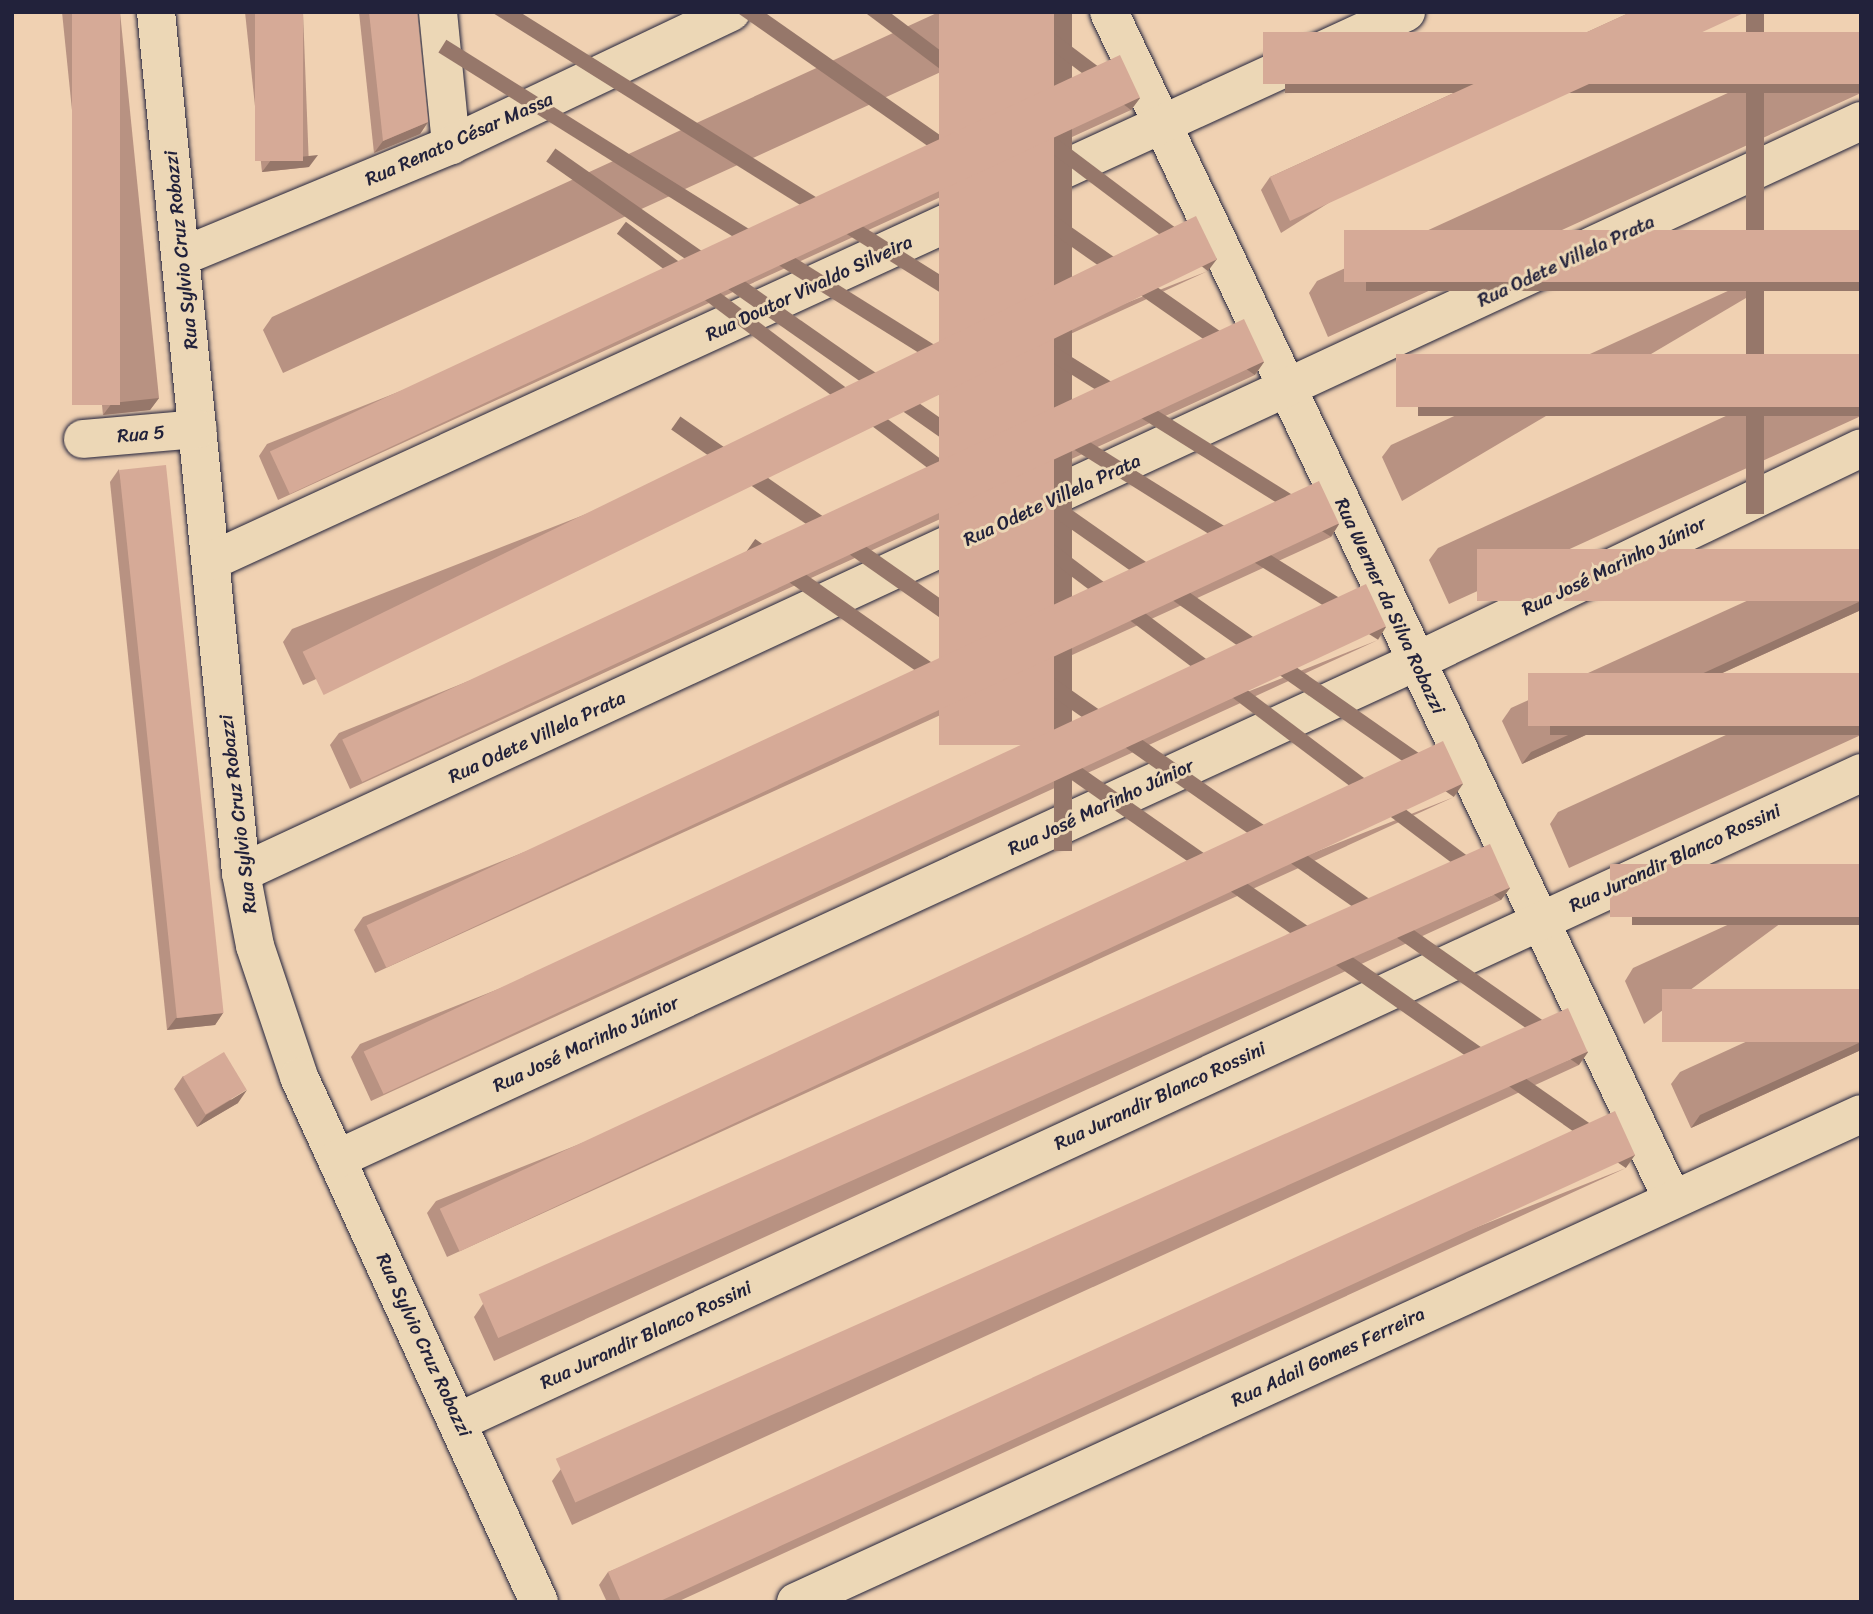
<!DOCTYPE html>
<meta charset="utf-8">
<style>
body{margin:0}
#map{position:relative;width:1873px;height:1614px;overflow:hidden;background:#f0d1b2;font-family:Sriracha,sans-serif}
div>[style]{position:absolute}
[style*='--x']{left:calc(var(--x)*1px);top:calc(var(--y)*1px);width:calc(var(--w)*1px);rotate:calc(var(--a)*1deg)}
.roads{filter:drop-shadow(0 0 2px #22223b) drop-shadow(0 0 2px #22223b)}
.street>*{height:38px;margin:-19px;padding:0 19px;transform-origin:19px;border-radius:19px;background:#ecd7b6}
.secondary>*{height:38px;margin:-19px;padding:0 19px;transform-origin:19px;border-radius:19px;background:#ecd7b6}
.wall>*{inset:0;background:#b89282}
.shaded-wall>*{inset:0;background:#96776a;transform-origin:0 0}
.building>*{inset:0;background:#d6aa97;transform-origin:0 0}
span{translate:-50% -50%;white-space:nowrap;text-align:center;line-height:1.15;-webkit-text-stroke:6px #ecd7b6;paint-order:stroke}
.street-label{font-size:19px;color:#22223b}
.frame{position:absolute;inset:0;border:14px solid #22223b;pointer-events:none}
</style>
<div id="map">
<div class="roads">
<div class="street">
<div style="--x:156;--y:12;--w:865;--a:84.36"></div>
<div style="--x:241;--y:873;--w:74;--a:79.1"></div>
<div style="--x:255;--y:946;--w:138;--a:71.4"></div>
<div style="--x:299;--y:1077;--w:577;--a:65.43"></div>
<div style="--x:438;--y:12;--w:134;--a:84.4"></div>
<div style="--x:1109;--y:12;--w:1314;--a:64.62"></div>
<div style="--x:183;--y:256;--w:290;--a:-22.5"></div>
<div style="--x:451;--y:145;--w:310;--a:-25.4"></div>
<div style="--x:83;--y:439;--w:115;--a:-5"></div>
<div style="--x:211;--y:561;--w:1315;--a:-24.67"></div>
<div style="--x:241;--y:873;--w:1786;--a:-24.9"></div>
<div style="--x:337;--y:1159;--w:1189;--a:-24.75"></div>
<div style="--x:1417;--y:661;--w:492;--a:-25.6"></div>
<div style="--x:460;--y:1421;--w:1544;--a:-24.82"></div>
</div>
<div class="secondary">
<div style="--x:796;--y:1602;--w:1171;--a:-24.62"></div>
</div>
</div>
<div class="wall">
<div style="clip-path:polygon(62px 12px,120px 12px,159px 398px,150px 410px,103px 415px)"></div>
<div style="clip-path:polygon(245px 12px,303px 12px,309px 167px,262px 172px)"></div>
<div style="clip-path:polygon(359px 12px,417px 12px,428px 122px,420px 134px,374px 153px)"></div>
<div style="clip-path:polygon(939px 12px,1072px 12px,283px 373px,263px 330px,272px 317px)"></div>
<div style="clip-path:polygon(1631px 12px,1281px 233px,1261px 190px,1270px 177px)"></div>
<div style="clip-path:polygon(1861px 32px,1861px 93px,1328px 337px,1309px 293px,1317px 281px)"></div>
<div style="clip-path:polygon(1140px 98px,1131px 110px,278px 500px,259px 456px,267px 444px)"></div>
<div style="clip-path:polygon(1861px 230px,1402px 501px,1382px 457px,1391px 445px)"></div>
<div style="clip-path:polygon(1208px 271px,303px 685px,283px 642px,292px 629px)"></div>
<div style="clip-path:polygon(1861px 354px,1861px 416px,1449px 604px,1429px 560px,1438px 548px)"></div>
<div style="clip-path:polygon(1264px 362px,1255px 375px,350px 789px,330px 745px,339px 733px)"></div>
<div style="clip-path:polygon(119px 469px,223px 1013px,215px 1025px,167px 1030px,110px 482px)"></div>
<div style="clip-path:polygon(1339px 524px,1331px 537px,375px 973px,354px 930px,363px 917px)"></div>
<div style="clip-path:polygon(1861px 549px,1861px 610px,1522px 764px,1502px 721px,1511px 708px)"></div>
<div style="clip-path:polygon(1378px 640px,371px 1101px,351px 1057px,360px 1044px)"></div>
<div style="clip-path:polygon(1861px 673px,1861px 735px,1569px 868px,1550px 824px,1558px 812px)"></div>
<div style="clip-path:polygon(1454px 797px,447px 1257px,427px 1213px,436px 1201px)"></div>
<div style="clip-path:polygon(1861px 864px,1644px 1024px,1625px 981px,1633px 968px)"></div>
<div style="clip-path:polygon(1510px 888px,1501px 900px,494px 1361px,474px 1317px,483px 1304px)"></div>
<div style="clip-path:polygon(1861px 989px,1861px 1050px,1691px 1128px,1671px 1084px,1680px 1072px)"></div>
<div style="clip-path:polygon(1588px 1052px,1579px 1065px,572px 1525px,552px 1481px,561px 1469px)"></div>
<div style="clip-path:polygon(183px 1076px,238px 1103px,197px 1127px,174px 1089px)"></div>
<div style="clip-path:polygon(1626px 1168px,677px 1602px,607px 1602px,599px 1585px,608px 1572px)"></div>
</div>
<div class="shaded-wall">
<div style="left:1054px;top:12px;width:18px;height:839px"></div>
<div style="left:1746px;top:12px;width:18px;height:502px"></div>
<div style="left:1861px;top:84px;width:9px;height:576px;rotate:90deg"></div>
<div style="left:1140px;top:98px;width:15px;height:938px;rotate:127deg"></div>
<div style="clip-path:polygon(428px 122px,420px 134px,374px 153px,383px 141px)"></div>
<div style="clip-path:polygon(318px 155px,309px 167px,262px 172px,271px 160px)"></div>
<div style="left:1217px;top:259px;width:15px;height:996px;rotate:127deg"></div>
<div style="left:1861px;top:282px;width:9px;height:495px;rotate:90deg"></div>
<div style="left:1264px;top:362px;width:16px;height:995px;rotate:125deg"></div>
<div style="clip-path:polygon(159px 398px,150px 410px,103px 415px,112px 403px)"></div>
<div style="left:1861px;top:407px;width:9px;height:443px;rotate:90deg"></div>
<div style="left:1339px;top:524px;width:15px;height:1051px;rotate:122deg"></div>
<div style="clip-path:polygon(1861px 601px,1861px 610px,1522px 764px,1531px 752px)"></div>
<div style="left:1386px;top:627px;width:15px;height:1108px;rotate:122deg"></div>
<div style="left:1861px;top:726px;width:9px;height:311px;rotate:90deg"></div>
<div style="left:1463px;top:784px;width:16px;height:1108px;rotate:125deg"></div>
<div style="left:1510px;top:888px;width:15px;height:1107px;rotate:127deg"></div>
<div style="left:1861px;top:917px;width:8px;height:229px;rotate:90deg"></div>
<div style="clip-path:polygon(223px 1013px,215px 1025px,167px 1030px,176px 1018px)"></div>
<div style="clip-path:polygon(1861px 1042px,1861px 1050px,1691px 1128px,1700px 1115px)"></div>
<div style="left:1588px;top:1052px;width:16px;height:1108px;rotate:125deg"></div>
<div style="clip-path:polygon(247px 1090px,238px 1103px,197px 1127px,206px 1115px)"></div>
<div style="left:1635px;top:1155px;width:16px;height:1074px;rotate:125deg"></div>
</div>
<div class="building">
<div style="left:72px;top:12px;width:48px;height:393px"></div>
<div style="left:255px;top:12px;width:48px;height:149px"></div>
<div style="clip-path:polygon(369px 12px,417px 12px,428px 122px,383px 141px)"></div>
<div style="left:939px;top:12px;width:115px;height:733px"></div>
<div style="clip-path:polygon(1631px 12px,1746px 12px,1290px 221px,1270px 177px)"></div>
<div style="left:1861px;top:32px;width:52px;height:598px;rotate:90deg"></div>
<div style="left:1120px;top:55px;width:47px;height:938px;rotate:65deg"></div>
<div style="left:1196px;top:216px;width:48px;height:994px;rotate:64deg"></div>
<div style="left:1861px;top:230px;width:52px;height:517px;rotate:90deg"></div>
<div style="left:1244px;top:319px;width:47px;height:995px;rotate:65deg"></div>
<div style="left:1861px;top:354px;width:53px;height:465px;rotate:90deg"></div>
<div style="left:166px;top:465px;width:551px;height:47px;rotate:84deg"></div>
<div style="left:1319px;top:481px;width:47px;height:1051px;rotate:65deg"></div>
<div style="left:1861px;top:549px;width:52px;height:384px;rotate:90deg"></div>
<div style="left:1366px;top:584px;width:47px;height:1106px;rotate:65deg"></div>
<div style="left:1861px;top:673px;width:53px;height:333px;rotate:90deg"></div>
<div style="left:1443px;top:741px;width:47px;height:1107px;rotate:65deg"></div>
<div style="left:1490px;top:844px;width:48px;height:1107px;rotate:66deg"></div>
<div style="left:1861px;top:864px;width:53px;height:251px;rotate:90deg"></div>
<div style="left:1861px;top:989px;width:53px;height:199px;rotate:90deg"></div>
<div style="left:1568px;top:1008px;width:48px;height:1108px;rotate:66deg"></div>
<div style="left:224px;top:1052px;width:44px;height:48px;rotate:59deg"></div>
<div style="clip-path:polygon(1615px 1111px,1635px 1155px,658px 1602px,621px 1602px,608px 1572px)"></div>
</div>
<div class="street-label">
<span style="left:459px;top:139px;rotate:-24deg">Rua Renato César Massa</span>
<span style="left:181px;top:250px;rotate:-96deg">Rua Sylvio Cruz Robazzi</span>
<span style="left:1566px;top:261px;rotate:-25deg">Rua Odete Villela Prata</span>
<span style="left:809px;top:288px;rotate:-25deg">Rua Doutor Vivaldo Silveira</span>
<span style="left:141px;top:434px;rotate:-5deg">Rua 5</span>
<span style="left:1052px;top:500px;rotate:-25deg">Rua Odete Villela Prata</span>
<span style="left:1614px;top:566px;rotate:-26deg">Rua José Marinho Júnior</span>
<span style="left:1390px;top:606px;rotate:65deg">Rua Werner da Silva Robazzi</span>
<span style="left:537px;top:737px;rotate:-25deg">Rua Odete Villela Prata</span>
<span style="left:1101px;top:807px;rotate:-25deg">Rua José Marinho Júnior</span>
<span style="left:238px;top:814px;rotate:-97deg">Rua Sylvio Cruz Robazzi</span>
<span style="left:1675px;top:858px;rotate:-25deg">Rua Jurandir Blanco Rossini</span>
<span style="left:586px;top:1044px;rotate:-25deg">Rua José Marinho Júnior</span>
<span style="left:1160px;top:1096px;rotate:-25deg">Rua Jurandir Blanco Rossini</span>
<span style="left:646px;top:1335px;rotate:-25deg">Rua Jurandir Blanco Rossini</span>
<span style="left:424px;top:1345px;rotate:65deg">Rua Sylvio Cruz Robazzi</span>
<span style="left:1328px;top:1357px;rotate:-25deg">Rua Adail Gomes Ferreira</span>
</div>
<div class="frame"></div>
</div>
